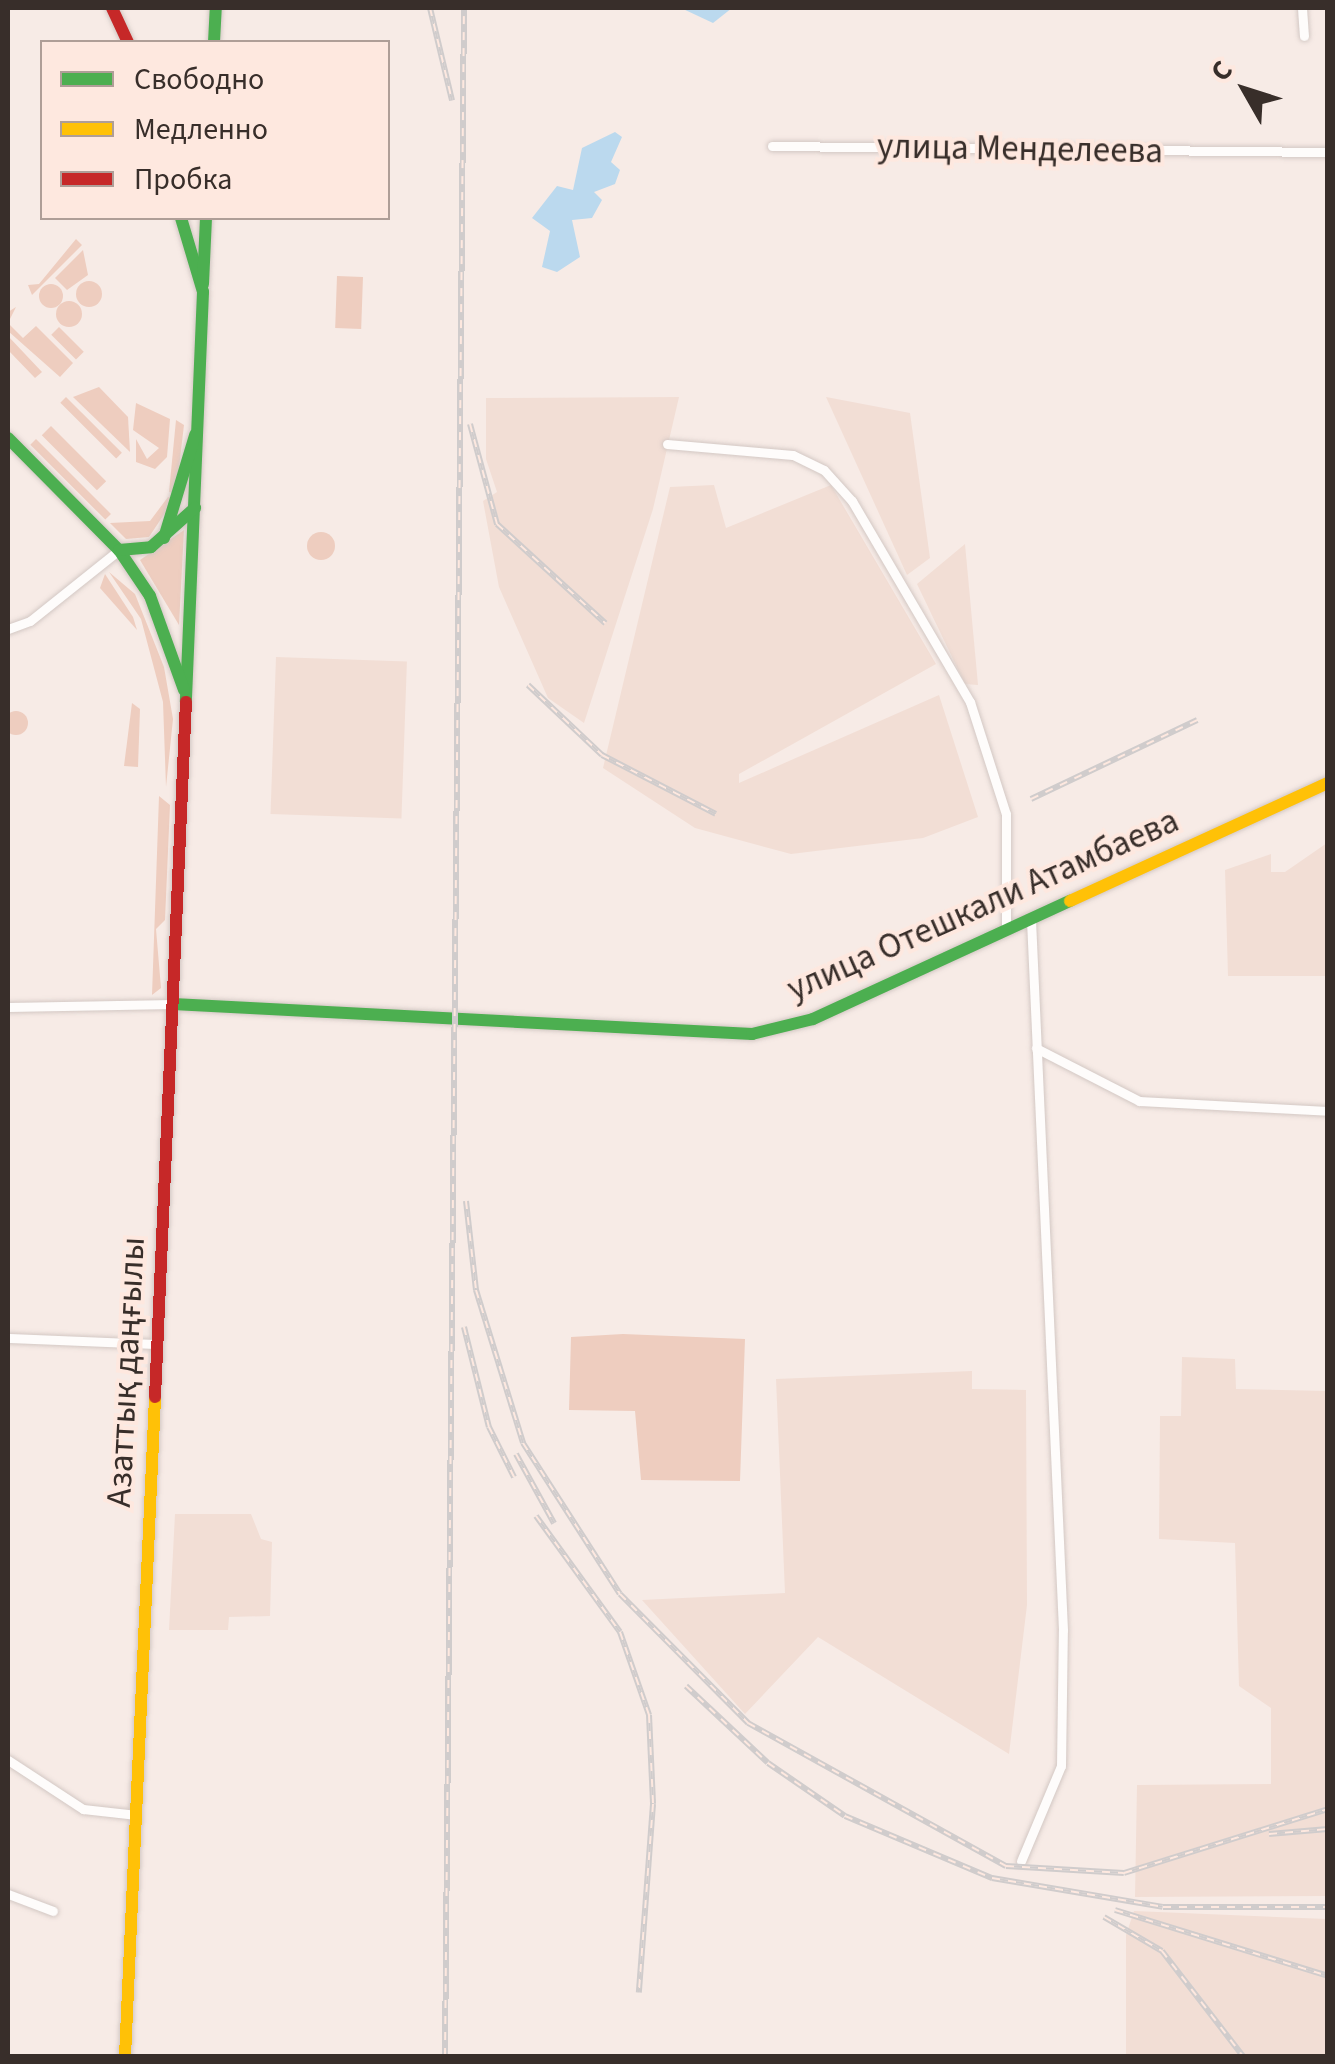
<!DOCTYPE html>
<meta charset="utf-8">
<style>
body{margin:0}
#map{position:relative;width:1335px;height:2064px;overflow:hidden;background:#f7ebe6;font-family:"Source Sans 3",sans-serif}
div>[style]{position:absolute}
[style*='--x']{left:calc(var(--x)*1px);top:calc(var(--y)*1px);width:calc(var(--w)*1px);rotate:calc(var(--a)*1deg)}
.built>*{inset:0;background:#f2ded5;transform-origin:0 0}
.green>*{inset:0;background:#eecdbf;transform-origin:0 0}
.round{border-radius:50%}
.water>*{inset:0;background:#bbd9ee}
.roads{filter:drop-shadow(0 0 2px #d3c8c4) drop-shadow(0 0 2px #d3c8c4)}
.street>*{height:9px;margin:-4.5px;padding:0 4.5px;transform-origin:4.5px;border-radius:4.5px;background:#fefcfb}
.fast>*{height:12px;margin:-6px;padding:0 6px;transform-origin:6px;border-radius:6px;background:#4caf50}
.slow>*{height:12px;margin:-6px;padding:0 6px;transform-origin:6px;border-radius:6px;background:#ffc107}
.jam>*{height:12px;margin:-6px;padding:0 6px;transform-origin:6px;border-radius:6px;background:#c62828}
.rail>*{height:6px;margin-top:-3px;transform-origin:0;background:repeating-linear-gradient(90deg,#fee8df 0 8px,#d0cccc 0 16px);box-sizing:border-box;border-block:2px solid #d0cccc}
span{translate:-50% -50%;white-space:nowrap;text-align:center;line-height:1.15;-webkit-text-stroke:8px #fee8df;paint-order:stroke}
.street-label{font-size:35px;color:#382e2a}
.frame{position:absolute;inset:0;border:10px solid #382e2a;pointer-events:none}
.legend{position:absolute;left:40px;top:40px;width:350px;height:180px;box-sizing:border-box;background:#fee8df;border:2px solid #af9e97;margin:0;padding:12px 18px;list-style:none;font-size:30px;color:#382e2a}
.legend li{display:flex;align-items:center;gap:20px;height:50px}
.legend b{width:50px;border:2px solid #af9e97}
.north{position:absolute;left:1195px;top:40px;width:100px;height:100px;-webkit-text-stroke:8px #fee8df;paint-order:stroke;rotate:309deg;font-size:28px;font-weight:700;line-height:40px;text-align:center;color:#382e2a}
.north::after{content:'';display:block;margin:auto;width:35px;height:45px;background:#382e2a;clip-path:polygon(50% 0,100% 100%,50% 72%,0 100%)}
</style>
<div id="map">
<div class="built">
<div style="clip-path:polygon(679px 397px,653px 509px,584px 723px,548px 698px,499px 587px,483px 501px,497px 492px,486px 459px,486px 398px)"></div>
<div style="clip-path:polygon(826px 397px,910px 413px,930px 558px,907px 575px)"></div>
<div style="clip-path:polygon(714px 485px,726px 528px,831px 485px,936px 664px,739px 774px,739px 783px,939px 695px,978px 817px,923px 838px,791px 854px,695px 828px,603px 768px,670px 487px)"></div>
<div style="clip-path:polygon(965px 544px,978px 685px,965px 684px,917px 584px)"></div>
<div style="left:276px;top:657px;width:131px;height:157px;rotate:2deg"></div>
<div style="clip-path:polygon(1327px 843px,1327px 976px,1228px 976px,1225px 870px,1271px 854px,1271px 872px,1285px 872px)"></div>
<div style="clip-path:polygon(1182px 1357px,1235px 1359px,1236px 1389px,1327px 1391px,1327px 1896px,1135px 1897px,1137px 1785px,1271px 1784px,1271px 1708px,1239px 1686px,1235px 1543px,1159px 1539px,1160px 1416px,1181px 1416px)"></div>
<div style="clip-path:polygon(972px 1371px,972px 1389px,1026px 1390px,1027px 1605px,1009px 1754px,818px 1637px,745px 1714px,642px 1600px,785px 1593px,776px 1379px)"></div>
<div style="clip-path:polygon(175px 1514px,251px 1514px,261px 1539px,272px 1542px,270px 1616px,229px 1617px,228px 1630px,169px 1630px)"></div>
<div style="clip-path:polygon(1134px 1911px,1327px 1919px,1327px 2056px,1126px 2056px,1126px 1935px)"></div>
</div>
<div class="green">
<div style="clip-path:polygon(76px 239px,82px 245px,32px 295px,28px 285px,39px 284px)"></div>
<div style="clip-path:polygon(83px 250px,88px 275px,67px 290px,55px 278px)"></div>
<div style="left:337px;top:276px;width:26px;height:52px;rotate:2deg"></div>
<div class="round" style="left:76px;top:281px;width:26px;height:26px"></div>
<div class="round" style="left:39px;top:284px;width:24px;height:24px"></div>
<div class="round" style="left:56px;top:301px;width:26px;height:26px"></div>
<div style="clip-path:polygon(16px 307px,8px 323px,23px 338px,36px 326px,73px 363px,60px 377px,8px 331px,8px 312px)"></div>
<div style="left:59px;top:327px;width:35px;height:11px;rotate:45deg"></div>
<div style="clip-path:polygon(8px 336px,42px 372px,35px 378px,8px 350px)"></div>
<div style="clip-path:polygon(99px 387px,128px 417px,130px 452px,73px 397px)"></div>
<div style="left:66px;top:397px;width:79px;height:8px;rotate:45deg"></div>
<div style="clip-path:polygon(136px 403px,170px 419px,167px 457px,155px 469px,136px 462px,136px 439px,147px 459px,159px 448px,133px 430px)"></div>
<div style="clip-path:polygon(176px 420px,184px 425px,176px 493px,169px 492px)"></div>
<div style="left:51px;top:426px;width:78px;height:13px;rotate:45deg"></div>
<div style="left:36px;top:439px;width:106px;height:8px;rotate:45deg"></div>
<div style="clip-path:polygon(168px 497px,175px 498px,149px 537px,126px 539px,110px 523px,150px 521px)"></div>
<div style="clip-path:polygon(184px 530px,179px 625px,140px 560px)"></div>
<div class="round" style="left:307px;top:532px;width:28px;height:28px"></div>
<div style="clip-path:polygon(109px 572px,135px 594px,164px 667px,173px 719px,166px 787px,163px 702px,141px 619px)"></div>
<div style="clip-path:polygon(105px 574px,133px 617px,137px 630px,100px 588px)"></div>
<div style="clip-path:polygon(132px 703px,140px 709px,138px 767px,124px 766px)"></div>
<div class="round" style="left:4px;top:711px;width:24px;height:24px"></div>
<div style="clip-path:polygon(159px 796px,170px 805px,165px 920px,156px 929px,161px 988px,152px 995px)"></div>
<div style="clip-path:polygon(623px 1334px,745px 1339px,740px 1481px,641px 1480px,635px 1411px,569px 1410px,571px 1337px)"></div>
</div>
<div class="water">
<div style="clip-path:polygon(681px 8px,732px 8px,713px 23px)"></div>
<div style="clip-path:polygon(615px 132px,622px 137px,611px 162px,620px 170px,615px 184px,594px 192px,602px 200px,592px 218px,572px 220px,580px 257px,557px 272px,542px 267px,550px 231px,532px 218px,557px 186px,573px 190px,582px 148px)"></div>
</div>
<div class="roads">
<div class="street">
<div style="--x:1302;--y:8;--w:28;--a:86"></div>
<div style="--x:772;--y:146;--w:556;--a:0.62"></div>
<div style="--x:667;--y:444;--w:126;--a:5"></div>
<div style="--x:793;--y:455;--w:34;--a:26"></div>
<div style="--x:824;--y:470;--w:42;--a:47.9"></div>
<div style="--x:852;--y:501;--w:233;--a:59.6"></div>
<div style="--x:970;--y:702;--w:118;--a:72.2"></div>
<div style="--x:1006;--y:814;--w:116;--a:90"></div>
<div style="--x:8;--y:629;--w:23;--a:-20"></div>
<div style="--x:30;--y:621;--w:114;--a:-38.6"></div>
<div style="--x:8;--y:1007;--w:165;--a:-1"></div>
<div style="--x:1036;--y:1048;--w:116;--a:27.2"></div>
<div style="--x:1139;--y:1101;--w:189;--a:3"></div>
<div style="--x:8;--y:1338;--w:149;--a:2.3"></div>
<div style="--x:8;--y:1760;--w:90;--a:33.2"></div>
<div style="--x:83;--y:1809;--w:54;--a:6.3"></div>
<div style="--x:1021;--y:1861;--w:103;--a:-67.2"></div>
<div style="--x:1061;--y:1766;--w:136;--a:-89.2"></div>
<div style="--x:1063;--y:1630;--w:712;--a:-92.58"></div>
<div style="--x:8;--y:1894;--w:48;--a:20.7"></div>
</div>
<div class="fast">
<div style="--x:214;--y:42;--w:34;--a:-87"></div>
<div style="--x:181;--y:218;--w:77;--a:73.4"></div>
<div style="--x:203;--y:292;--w:410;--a:92.4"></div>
<div style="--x:203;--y:284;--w:66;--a:-87.4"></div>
<div style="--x:8;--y:438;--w:158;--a:45.3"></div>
<div style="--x:119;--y:550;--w:55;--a:56"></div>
<div style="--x:150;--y:596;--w:100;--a:70.1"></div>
<div style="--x:164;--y:538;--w:108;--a:-73.2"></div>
<div style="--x:119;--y:550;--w:32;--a:-5"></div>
<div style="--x:151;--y:547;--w:59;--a:-41.6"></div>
<div style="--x:173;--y:1004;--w:580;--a:2.97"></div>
<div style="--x:752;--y:1034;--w:63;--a:-13.8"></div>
<div style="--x:813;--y:1019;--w:283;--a:-24.7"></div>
</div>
<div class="slow">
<div style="--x:1070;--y:901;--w:284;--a:-24.6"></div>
<div style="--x:125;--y:2056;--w:660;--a:-87.39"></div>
</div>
<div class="jam">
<div style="--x:112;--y:8;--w:38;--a:65"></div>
<div style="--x:155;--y:1397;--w:696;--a:-87.45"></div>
</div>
</div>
<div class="rail">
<div style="--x:430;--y:8;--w:95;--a:76.6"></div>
<div style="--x:470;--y:424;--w:104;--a:74.9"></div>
<div style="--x:497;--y:524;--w:147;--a:42.5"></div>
<div style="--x:528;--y:685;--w:102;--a:43.4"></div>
<div style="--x:602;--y:755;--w:128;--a:27.4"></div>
<div style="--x:1031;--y:799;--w:184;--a:-25.4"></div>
<div style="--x:466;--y:1201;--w:90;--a:83.6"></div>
<div style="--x:476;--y:1290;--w:160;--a:72.9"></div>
<div style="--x:523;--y:1443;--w:179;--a:57.3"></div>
<div style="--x:620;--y:1594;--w:182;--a:45.2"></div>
<div style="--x:748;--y:1723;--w:295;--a:29"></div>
<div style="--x:1006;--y:1866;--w:118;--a:3.4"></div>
<div style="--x:1124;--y:1873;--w:214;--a:-17.4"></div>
<div style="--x:464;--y:1327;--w:103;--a:76"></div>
<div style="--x:489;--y:1427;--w:56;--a:63.4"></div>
<div style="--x:516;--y:1454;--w:79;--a:61.2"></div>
<div style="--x:536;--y:1516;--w:143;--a:54.1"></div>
<div style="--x:620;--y:1632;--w:88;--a:70.7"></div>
<div style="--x:649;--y:1715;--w:89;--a:87.4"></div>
<div style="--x:653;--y:1804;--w:189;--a:94.3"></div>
<div style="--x:686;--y:1686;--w:112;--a:43.2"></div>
<div style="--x:768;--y:1763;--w:93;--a:34.5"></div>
<div style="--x:845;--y:1816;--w:160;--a:22.9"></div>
<div style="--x:992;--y:1878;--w:173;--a:9.6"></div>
<div style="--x:1163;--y:1907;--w:165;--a:0"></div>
<div style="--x:1269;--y:1834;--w:59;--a:-4.8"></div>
<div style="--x:1115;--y:1910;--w:223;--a:17.2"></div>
<div style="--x:1104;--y:1917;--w:67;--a:30.4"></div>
<div style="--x:1162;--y:1951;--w:133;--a:52.4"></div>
<div style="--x:445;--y:2056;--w:2048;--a:-89.47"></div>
</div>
<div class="street-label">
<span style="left:1020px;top:149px;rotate:1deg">улица Менделеева</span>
<span style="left:983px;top:905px;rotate:-24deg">улица Отешкали Атамбаева</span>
<span style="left:126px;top:1372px;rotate:-87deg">Азаттық даңғылы</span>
</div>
<div class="frame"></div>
<ul class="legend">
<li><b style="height:12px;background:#4caf50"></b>Свободно</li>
<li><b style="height:12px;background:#ffc107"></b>Медленно</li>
<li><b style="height:12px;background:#c62828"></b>Пробка</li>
</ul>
<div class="north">С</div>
</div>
